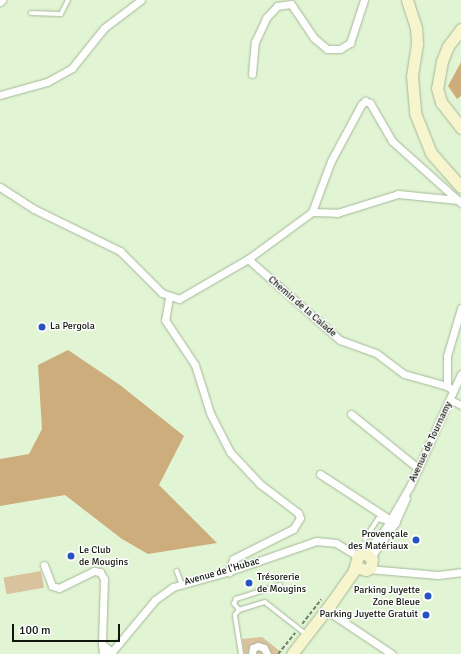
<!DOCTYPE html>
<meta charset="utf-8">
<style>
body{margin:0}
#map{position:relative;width:461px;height:654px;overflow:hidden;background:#e1f5d4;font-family:Signika,sans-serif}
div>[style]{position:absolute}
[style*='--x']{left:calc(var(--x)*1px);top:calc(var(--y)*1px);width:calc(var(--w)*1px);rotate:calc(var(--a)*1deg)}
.green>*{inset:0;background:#d9c39f;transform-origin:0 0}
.forest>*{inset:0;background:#ccad7b}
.path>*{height:1.5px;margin-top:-0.75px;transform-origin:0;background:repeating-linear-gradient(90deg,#73806a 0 4px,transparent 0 6px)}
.roads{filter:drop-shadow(0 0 1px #a4b798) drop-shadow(0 0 1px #a4b798)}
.lane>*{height:3.5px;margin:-1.75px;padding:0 1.75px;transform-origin:1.75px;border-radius:1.75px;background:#fff}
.street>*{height:7px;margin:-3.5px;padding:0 3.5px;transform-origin:3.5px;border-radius:3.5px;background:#fff}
.secondary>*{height:11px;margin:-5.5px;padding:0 5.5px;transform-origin:5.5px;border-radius:5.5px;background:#f7f5ce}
.dots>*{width:11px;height:11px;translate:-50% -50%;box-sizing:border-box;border:2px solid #fff;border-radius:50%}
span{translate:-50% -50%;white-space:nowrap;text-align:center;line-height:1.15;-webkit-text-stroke:3px #fff;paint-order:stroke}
.street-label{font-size:10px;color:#10160b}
.poi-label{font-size:10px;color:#10160b}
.left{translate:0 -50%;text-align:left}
.right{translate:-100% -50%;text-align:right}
.scale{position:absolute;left:12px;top:624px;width:108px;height:18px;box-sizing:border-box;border:2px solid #10160b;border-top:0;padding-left:5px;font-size:12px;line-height:14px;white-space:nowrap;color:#10160b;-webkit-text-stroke:3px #fff;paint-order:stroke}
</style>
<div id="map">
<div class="green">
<div style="left:41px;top:571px;width:17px;height:38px;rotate:80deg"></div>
<div style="clip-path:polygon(262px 637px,280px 651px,278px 654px,244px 654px,242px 639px)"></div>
</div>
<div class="forest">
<div style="clip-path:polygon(461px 62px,461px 96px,457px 99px,448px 86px)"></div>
<div style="clip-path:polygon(68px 350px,120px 385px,184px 436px,159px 485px,217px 543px,148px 554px,122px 539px,65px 495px,0 506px,0 459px,29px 454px,42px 429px,38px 365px)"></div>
</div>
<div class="path">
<div style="--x:302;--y:624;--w:31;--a:-52"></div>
<div style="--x:278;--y:654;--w:27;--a:-51"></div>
</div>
<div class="roads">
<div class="lane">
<div style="--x:31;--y:13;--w:30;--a:2"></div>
<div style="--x:61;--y:14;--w:16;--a:-63"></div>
<div style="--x:365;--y:539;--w:24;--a:-57"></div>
<div style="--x:378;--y:519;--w:11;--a:15"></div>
<div style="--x:177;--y:571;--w:14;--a:69"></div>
<div style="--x:239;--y:610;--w:8;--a:-130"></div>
<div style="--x:234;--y:604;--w:5;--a:-68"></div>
<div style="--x:236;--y:599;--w:46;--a:-17.7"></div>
<div style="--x:241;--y:654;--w:39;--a:-99"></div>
<div style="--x:235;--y:615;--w:6;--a:-51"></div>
<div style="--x:239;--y:610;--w:27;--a:-17"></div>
<div style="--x:265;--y:602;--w:52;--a:38"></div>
</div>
<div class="street">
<div style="--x:0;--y:2;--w:3;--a:-45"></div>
<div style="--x:252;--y:74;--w:32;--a:-85"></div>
<div style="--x:255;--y:42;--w:26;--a:-65"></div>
<div style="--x:266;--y:18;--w:16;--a:-47"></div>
<div style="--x:277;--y:6;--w:14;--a:-8"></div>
<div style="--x:291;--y:4;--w:41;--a:55.9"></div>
<div style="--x:314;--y:38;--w:17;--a:40"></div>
<div style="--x:327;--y:49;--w:13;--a:0"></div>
<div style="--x:340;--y:49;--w:12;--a:-31"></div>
<div style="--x:350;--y:43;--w:45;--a:-72"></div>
<div style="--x:0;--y:95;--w:49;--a:-15.5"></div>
<div style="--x:47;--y:82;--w:29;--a:-29"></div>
<div style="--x:72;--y:68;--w:51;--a:-51.3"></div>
<div style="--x:104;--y:28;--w:46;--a:-37.1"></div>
<div style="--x:0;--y:187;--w:40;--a:32.9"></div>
<div style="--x:34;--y:209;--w:96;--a:26"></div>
<div style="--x:120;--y:251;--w:59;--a:45"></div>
<div style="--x:162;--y:293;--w:18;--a:19"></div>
<div style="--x:179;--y:299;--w:80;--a:-30.1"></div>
<div style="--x:248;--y:259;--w:79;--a:-36.3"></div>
<div style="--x:312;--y:212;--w:54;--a:-69.6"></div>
<div style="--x:331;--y:161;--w:64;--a:-61.8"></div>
<div style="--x:361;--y:105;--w:6;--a:-45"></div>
<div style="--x:365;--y:101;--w:5;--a:22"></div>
<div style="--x:370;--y:103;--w:44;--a:59.9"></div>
<div style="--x:392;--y:141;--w:93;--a:41.9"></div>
<div style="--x:312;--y:212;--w:25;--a:2"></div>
<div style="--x:337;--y:213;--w:64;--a:-17.3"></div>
<div style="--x:398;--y:194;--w:60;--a:5.7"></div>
<div style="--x:248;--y:259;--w:123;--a:41.4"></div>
<div style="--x:340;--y:340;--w:38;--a:20"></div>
<div style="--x:376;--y:353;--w:35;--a:37"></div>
<div style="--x:404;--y:374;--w:45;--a:15.6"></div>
<div style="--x:169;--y:298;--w:22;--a:100"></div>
<div style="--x:165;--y:320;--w:54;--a:56.3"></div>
<div style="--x:195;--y:365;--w:50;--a:72.6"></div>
<div style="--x:210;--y:413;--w:44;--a:62.9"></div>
<div style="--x:230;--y:452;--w:44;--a:46.8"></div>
<div style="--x:260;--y:484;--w:48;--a:37.3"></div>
<div style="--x:298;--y:513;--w:5;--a:68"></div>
<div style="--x:300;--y:518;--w:13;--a:122"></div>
<div style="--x:293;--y:529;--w:67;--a:153.4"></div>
<div style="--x:233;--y:559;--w:14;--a:107"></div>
<div style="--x:450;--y:388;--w:4;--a:-146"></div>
<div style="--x:447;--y:386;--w:30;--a:-90"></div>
<div style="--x:447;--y:356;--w:50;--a:-73.7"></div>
<div style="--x:451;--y:400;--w:11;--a:27"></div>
<div style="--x:351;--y:414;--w:87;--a:39"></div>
<div style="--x:320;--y:474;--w:90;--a:33.2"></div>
<div style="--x:365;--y:553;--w:31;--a:-50"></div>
<div style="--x:385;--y:529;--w:50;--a:-59.8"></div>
<div style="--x:410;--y:486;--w:123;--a:-65.5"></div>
<div style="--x:371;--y:557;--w:42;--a:-54.8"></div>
<div style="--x:395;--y:523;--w:27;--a:-66"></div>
<div style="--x:44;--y:565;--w:22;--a:69"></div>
<div style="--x:52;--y:586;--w:7;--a:16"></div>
<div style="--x:59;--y:588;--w:39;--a:-26"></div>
<div style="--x:94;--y:571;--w:6;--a:9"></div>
<div style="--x:100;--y:572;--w:8;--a:60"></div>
<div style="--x:104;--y:579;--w:65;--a:91.8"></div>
<div style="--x:102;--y:644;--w:13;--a:39"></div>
<div style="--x:368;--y:569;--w:70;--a:4.9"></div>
<div style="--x:438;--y:575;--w:23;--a:-7"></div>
<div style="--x:326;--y:610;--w:79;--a:33.7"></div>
<div style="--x:102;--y:644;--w:10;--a:84"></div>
<div style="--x:110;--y:654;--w:70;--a:-50.2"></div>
<div style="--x:155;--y:600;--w:22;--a:-36"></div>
<div style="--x:173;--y:587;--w:59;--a:-15.7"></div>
<div style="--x:230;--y:571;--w:91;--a:-19.2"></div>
<div style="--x:316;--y:541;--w:20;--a:6"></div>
<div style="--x:336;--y:543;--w:26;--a:31"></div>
<div style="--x:252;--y:654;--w:6;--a:-81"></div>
<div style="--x:253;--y:648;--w:5;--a:-22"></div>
<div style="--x:258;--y:646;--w:6;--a:18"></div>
<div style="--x:264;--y:648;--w:7;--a:63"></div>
</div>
<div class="secondary">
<div style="--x:407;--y:0;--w:29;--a:72"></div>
<div style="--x:416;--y:28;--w:16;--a:86"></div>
<div style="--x:417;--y:44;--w:32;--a:99"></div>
<div style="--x:412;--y:76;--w:37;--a:85"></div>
<div style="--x:415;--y:113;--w:43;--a:68.2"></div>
<div style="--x:431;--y:153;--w:45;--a:48.6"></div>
<div style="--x:461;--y:29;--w:21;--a:127"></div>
<div style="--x:448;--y:46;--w:16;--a:112"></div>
<div style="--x:442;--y:61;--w:27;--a:100"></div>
<div style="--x:437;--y:88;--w:15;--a:74"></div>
<div style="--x:441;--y:102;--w:33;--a:52"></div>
<div style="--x:292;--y:654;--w:66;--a:-52.4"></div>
<div style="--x:332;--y:602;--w:39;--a:-55"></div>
<div style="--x:354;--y:570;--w:15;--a:-74"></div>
<div style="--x:358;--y:556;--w:8;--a:-23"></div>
<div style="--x:365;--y:553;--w:9;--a:41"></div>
<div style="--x:372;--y:559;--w:8;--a:97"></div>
<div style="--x:371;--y:567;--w:6;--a:149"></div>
<div style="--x:366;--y:570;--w:7;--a:-164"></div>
<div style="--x:359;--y:568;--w:5;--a:-127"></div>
</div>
</div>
<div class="dots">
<div style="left:42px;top:327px;background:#2753c1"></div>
<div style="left:416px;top:540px;background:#2753c1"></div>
<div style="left:71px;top:556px;background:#2753c1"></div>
<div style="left:249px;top:583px;background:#2753c1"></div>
<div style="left:428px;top:596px;background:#2753c1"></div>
<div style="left:426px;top:615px;background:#2753c1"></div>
</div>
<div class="street-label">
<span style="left:302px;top:307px;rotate:41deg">Chemin de la Calade</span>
<span style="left:431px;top:442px;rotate:-65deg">Avenue de Tournamy</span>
<span style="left:222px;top:572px;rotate:-16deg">Avenue de l'Hubac</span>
</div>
<div class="poi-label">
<span class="left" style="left:50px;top:327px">La Pergola</span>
<span class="right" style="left:408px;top:540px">Provençale<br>des Matériaux</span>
<span class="left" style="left:79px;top:556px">Le Club<br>de Mougins</span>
<span class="left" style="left:257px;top:583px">Trésorerie<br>de Mougins</span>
<span class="right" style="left:420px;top:596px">Parking Juyette<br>Zone Bleue</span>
<span class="right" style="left:418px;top:615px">Parking Juyette Gratuit</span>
</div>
<div class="scale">100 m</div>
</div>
